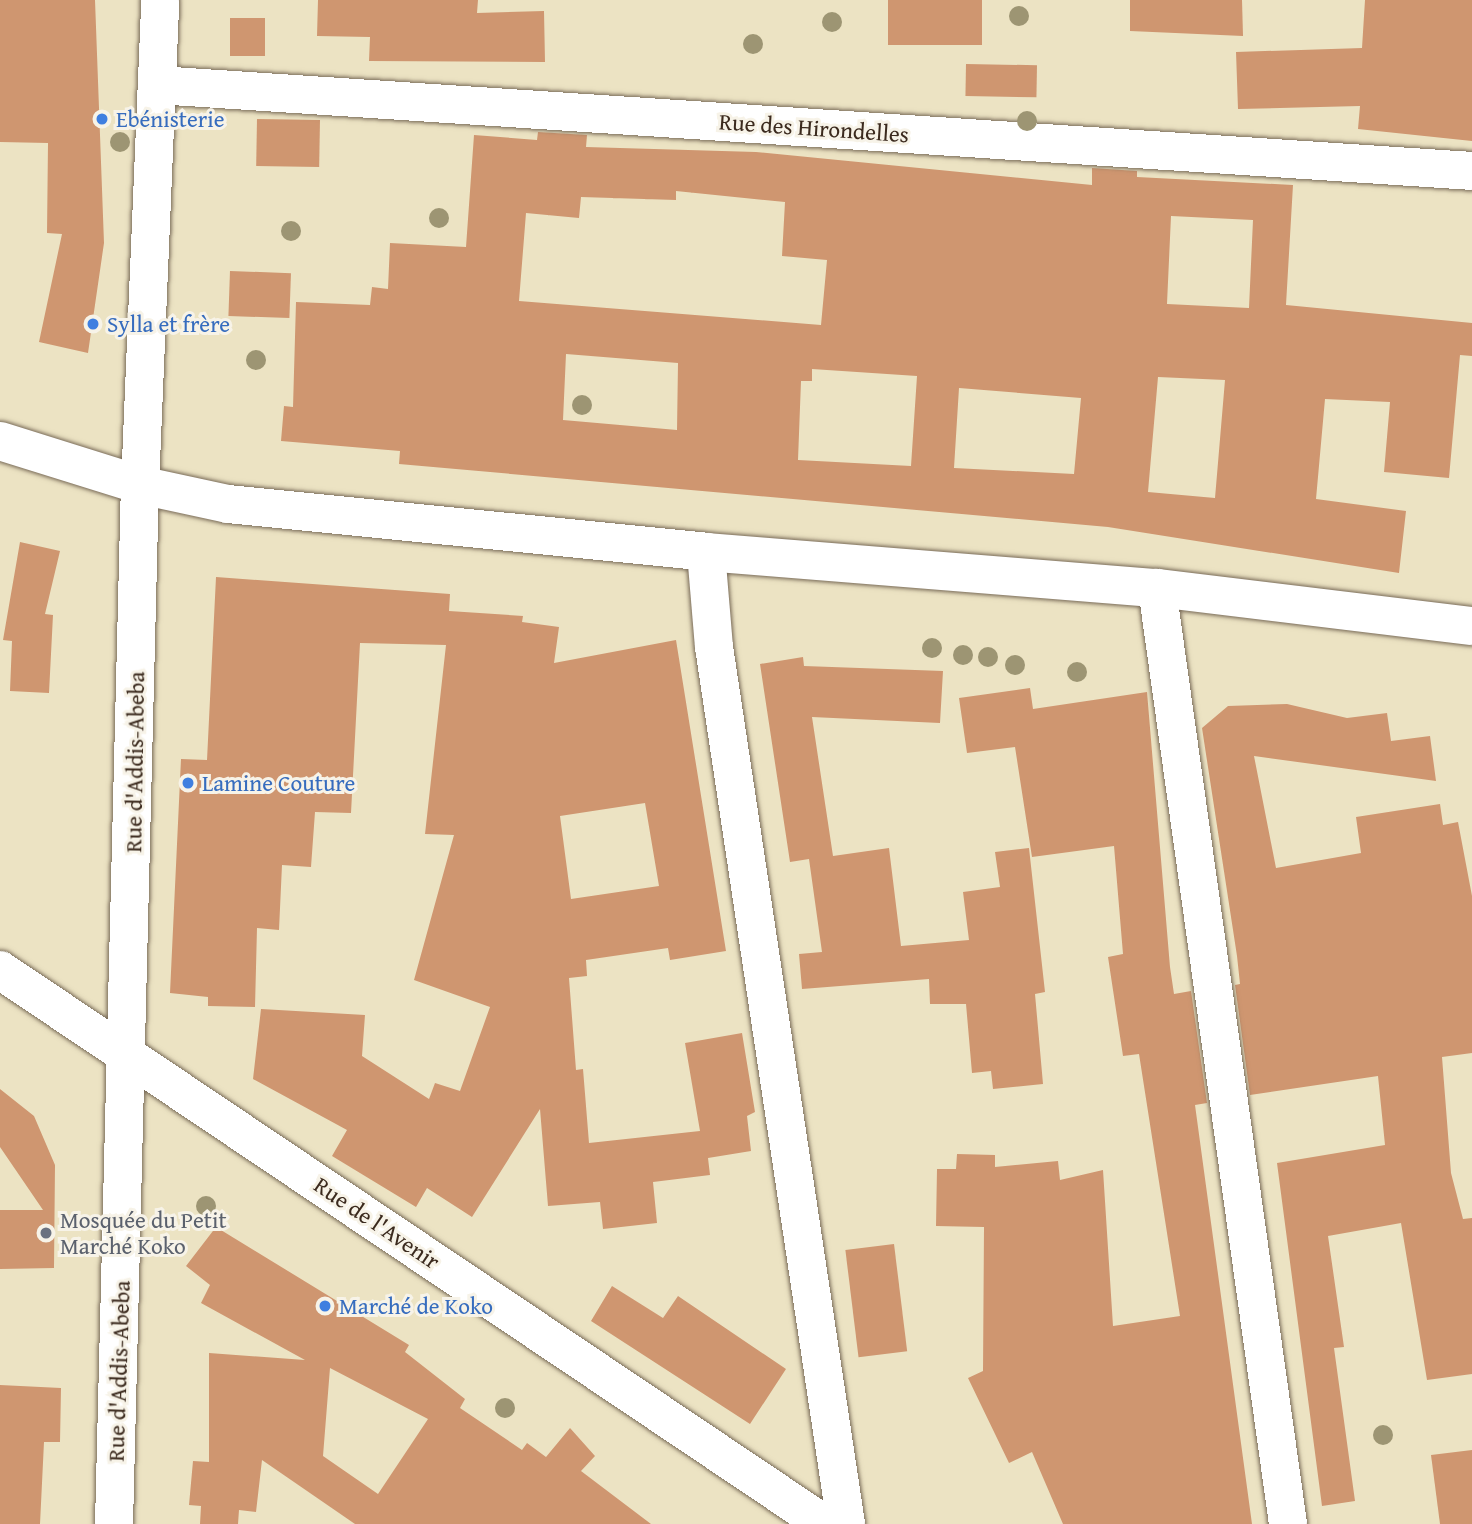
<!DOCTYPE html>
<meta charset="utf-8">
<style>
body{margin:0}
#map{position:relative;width:1472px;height:1524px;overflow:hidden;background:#ece3c3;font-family:"Gentium Book Plus",serif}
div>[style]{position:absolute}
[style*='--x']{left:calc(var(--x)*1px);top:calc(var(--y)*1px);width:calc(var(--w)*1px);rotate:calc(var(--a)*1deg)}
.building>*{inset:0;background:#cf9670;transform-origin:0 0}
.roads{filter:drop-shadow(0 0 2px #796b58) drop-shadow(0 0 2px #796b58)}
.street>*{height:38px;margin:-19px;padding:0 19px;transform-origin:19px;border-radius:19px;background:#fff}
.secondary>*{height:38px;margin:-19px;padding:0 19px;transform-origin:19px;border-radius:19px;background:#fff}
.trees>*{width:20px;height:20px;margin:-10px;border-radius:50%;background:#9d9573}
.dots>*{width:19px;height:19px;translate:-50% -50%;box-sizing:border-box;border:4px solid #f7f3e8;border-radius:50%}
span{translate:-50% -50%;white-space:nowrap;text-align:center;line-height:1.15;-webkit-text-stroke:6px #f7f3e8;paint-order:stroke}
.shop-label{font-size:23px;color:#366cbe}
.left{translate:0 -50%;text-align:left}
.street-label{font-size:23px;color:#3b2a1e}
.worship-label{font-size:23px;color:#5b616d}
</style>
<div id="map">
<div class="building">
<div style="clip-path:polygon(0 0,95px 0,104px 243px,88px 353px,39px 342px,62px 234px,47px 233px,48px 143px,0 142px)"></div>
<div style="clip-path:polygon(318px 0,478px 0,477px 13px,544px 11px,545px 62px,369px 61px,370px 37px,317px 36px)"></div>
<div style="left:888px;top:0;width:94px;height:45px"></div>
<div style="clip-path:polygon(1130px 0,1242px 0,1243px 36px,1130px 31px)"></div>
<div style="clip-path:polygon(1365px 0,1472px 0,1472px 141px,1358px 129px,1360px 106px,1238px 109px,1236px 52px,1362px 48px)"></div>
<div style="left:230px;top:18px;width:35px;height:38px"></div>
<div style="left:966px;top:64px;width:71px;height:32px;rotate:1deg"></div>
<div style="left:257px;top:119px;width:63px;height:47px;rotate:1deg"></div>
<div style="clip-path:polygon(evenodd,538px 132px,587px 135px,586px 147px,756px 152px,1092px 185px,1092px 168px,1137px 171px,1137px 177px,1293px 185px,1286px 305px,1472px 323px,1472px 356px,1460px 355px,1449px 478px,1384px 472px,1390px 402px,1325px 399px,1316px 499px,1406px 511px,1399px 573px,1108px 527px,399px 464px,400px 451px,281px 441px,284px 406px,293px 407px,296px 302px,370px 305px,372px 287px,388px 289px,390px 243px,466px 247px,474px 135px,537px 140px,538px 132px,676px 191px,785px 202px,782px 256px,827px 260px,821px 325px,519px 301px,526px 213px,579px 218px,581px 197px,676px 200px,676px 191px,538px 132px,1171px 216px,1253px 220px,1249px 308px,1167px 304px,1171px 216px,538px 132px,566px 354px,678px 363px,677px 430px,563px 420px,566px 354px,538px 132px,812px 369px,917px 376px,911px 466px,798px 460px,801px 381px,812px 381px,812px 369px,538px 132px,1158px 377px,1225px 380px,1215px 498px,1148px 492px,1158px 377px,538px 132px,959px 388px,1081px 398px,1074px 474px,954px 468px,959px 388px)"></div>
<div style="left:230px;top:271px;width:61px;height:45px;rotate:2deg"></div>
<div style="clip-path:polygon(20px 542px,60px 551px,45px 614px,53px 615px,49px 693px,10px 691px,12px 641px,3px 640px)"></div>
<div style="clip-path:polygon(evenodd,216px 577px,450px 594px,449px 611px,523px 616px,522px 622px,559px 627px,554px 663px,676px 640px,726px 951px,670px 960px,668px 948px,586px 960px,587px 976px,569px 978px,576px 1070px,583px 1069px,589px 1143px,700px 1131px,685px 1043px,742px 1033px,755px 1112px,747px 1116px,751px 1151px,708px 1158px,710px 1175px,653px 1182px,657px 1223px,603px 1229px,600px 1202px,548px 1206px,540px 1109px,472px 1217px,427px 1188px,416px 1207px,332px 1156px,347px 1130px,253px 1079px,261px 1009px,365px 1015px,362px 1056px,429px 1099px,435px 1083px,460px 1091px,490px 1007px,414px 980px,454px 835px,425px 834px,446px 645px,360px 643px,351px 813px,315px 812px,311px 867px,282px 865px,279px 930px,257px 928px,255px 1007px,208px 1006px,208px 997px,170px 993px,181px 759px,207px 760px,216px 577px,645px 803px,659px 886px,571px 899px,560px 816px,645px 803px)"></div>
<div style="clip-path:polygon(803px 657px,804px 666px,943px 671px,940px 723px,812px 717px,833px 856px,889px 848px,901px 946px,969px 940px,963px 892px,1000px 887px,995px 852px,1029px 848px,1045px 992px,1035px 994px,1043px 1084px,993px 1089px,991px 1071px,972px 1073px,966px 1004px,930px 1004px,929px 979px,802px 989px,799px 954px,822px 952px,809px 859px,790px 862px,760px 664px)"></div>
<div style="clip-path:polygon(1030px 688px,1033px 709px,1147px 692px,1170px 967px,1174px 994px,1191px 991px,1207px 1103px,1195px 1105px,1252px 1524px,1063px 1524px,1032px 1452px,1009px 1463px,968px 1378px,983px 1371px,984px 1227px,936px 1226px,937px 1169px,956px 1169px,957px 1154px,995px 1155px,995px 1167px,1058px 1161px,1060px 1180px,1103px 1170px,1113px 1326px,1180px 1316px,1139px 1054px,1123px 1056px,1108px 957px,1123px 954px,1114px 846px,1032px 857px,1015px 747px,967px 753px,959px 698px)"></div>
<div style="clip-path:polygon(1287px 704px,1347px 718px,1387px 713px,1391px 741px,1430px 736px,1436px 781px,1254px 756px,1276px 868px,1361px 853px,1356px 817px,1440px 804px,1443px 825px,1458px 822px,1472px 896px,1472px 1053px,1442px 1057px,1451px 1173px,1463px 1219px,1472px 1218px,1472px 1374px,1427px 1380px,1401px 1223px,1328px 1236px,1344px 1347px,1334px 1348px,1355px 1501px,1322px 1506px,1277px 1163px,1385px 1145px,1378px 1076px,1250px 1095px,1235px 985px,1240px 984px,1237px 956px,1202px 728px,1228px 706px)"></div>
<div style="clip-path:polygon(0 1089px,34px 1116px,55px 1165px,54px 1268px,0 1269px,0 1210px,43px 1210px,0 1147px)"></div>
<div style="clip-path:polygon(evenodd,216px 1227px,409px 1345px,405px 1352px,465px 1399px,460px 1408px,522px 1450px,527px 1443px,546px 1457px,570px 1428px,595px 1456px,581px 1471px,651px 1524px,355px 1524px,262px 1460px,256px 1512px,239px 1510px,238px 1524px,200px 1524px,201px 1506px,189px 1505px,193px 1461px,209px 1462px,209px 1353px,305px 1360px,201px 1303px,210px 1285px,186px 1266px,216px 1227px,330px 1368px,428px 1419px,378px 1494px,323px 1456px,330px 1368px)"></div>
<div style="left:894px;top:1244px;width:108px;height:49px;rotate:83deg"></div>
<div style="clip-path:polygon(612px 1286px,663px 1318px,678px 1296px,786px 1369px,750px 1424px,591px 1321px)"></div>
<div style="clip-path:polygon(0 1385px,61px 1388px,60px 1442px,44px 1442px,40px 1524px,0 1524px)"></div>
<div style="clip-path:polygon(1472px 1450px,1472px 1524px,1440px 1524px,1431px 1455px)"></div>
</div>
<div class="roads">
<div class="street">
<div style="--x:157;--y:85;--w:1318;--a:3.74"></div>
<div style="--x:706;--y:552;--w:95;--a:85.2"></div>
<div style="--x:714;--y:647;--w:887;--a:81.44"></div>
<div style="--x:1157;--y:588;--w:945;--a:82.03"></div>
<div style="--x:0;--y:970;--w:993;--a:33.91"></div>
<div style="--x:114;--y:1524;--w:1039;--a:-88.57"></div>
<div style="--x:140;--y:485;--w:485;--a:-87.6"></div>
</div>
<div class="secondary">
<div style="--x:0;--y:441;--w:147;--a:17.4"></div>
<div style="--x:140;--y:485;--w:90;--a:12.2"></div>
<div style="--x:228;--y:504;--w:480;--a:5.7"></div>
<div style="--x:706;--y:552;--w:452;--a:4.6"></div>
<div style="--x:1157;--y:588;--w:317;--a:6.9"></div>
</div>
</div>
<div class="trees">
<div style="left:1019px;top:16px"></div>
<div style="left:832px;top:22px"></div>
<div style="left:753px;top:44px"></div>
<div style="left:1027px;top:121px"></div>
<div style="left:120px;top:142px"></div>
<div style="left:439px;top:218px"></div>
<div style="left:291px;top:231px"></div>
<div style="left:256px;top:360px"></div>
<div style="left:582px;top:405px"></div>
<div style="left:932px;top:648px"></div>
<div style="left:963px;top:655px"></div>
<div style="left:988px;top:657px"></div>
<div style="left:1015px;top:665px"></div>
<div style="left:1077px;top:672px"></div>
<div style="left:206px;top:1206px"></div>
<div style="left:505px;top:1408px"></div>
<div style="left:1383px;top:1435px"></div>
</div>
<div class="dots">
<div style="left:102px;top:119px;background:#3f7fe0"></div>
<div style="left:93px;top:324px;background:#3f7fe0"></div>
<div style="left:188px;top:783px;background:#3f7fe0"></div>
<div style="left:46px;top:1233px;background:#6b7280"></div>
<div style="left:325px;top:1306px;background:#3f7fe0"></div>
</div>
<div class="shop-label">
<span class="left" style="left:116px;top:119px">Ebénisterie</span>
<span class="left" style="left:107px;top:324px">Sylla et frère</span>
<span class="left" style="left:202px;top:783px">Lamine Couture</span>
<span class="left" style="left:339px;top:1306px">Marché de Koko</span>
</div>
<div class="street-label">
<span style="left:814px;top:128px;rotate:4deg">Rue des Hirondelles</span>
<span style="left:135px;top:762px;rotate:-89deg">Rue d'Addis-Abeba</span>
<span style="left:377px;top:1223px;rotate:34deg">Rue de l'Avenir</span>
<span style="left:119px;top:1371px;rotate:-88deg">Rue d'Addis-Abeba</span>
</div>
<div class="worship-label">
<span class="left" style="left:60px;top:1233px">Mosquée du Petit<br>Marché Koko</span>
</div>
</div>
